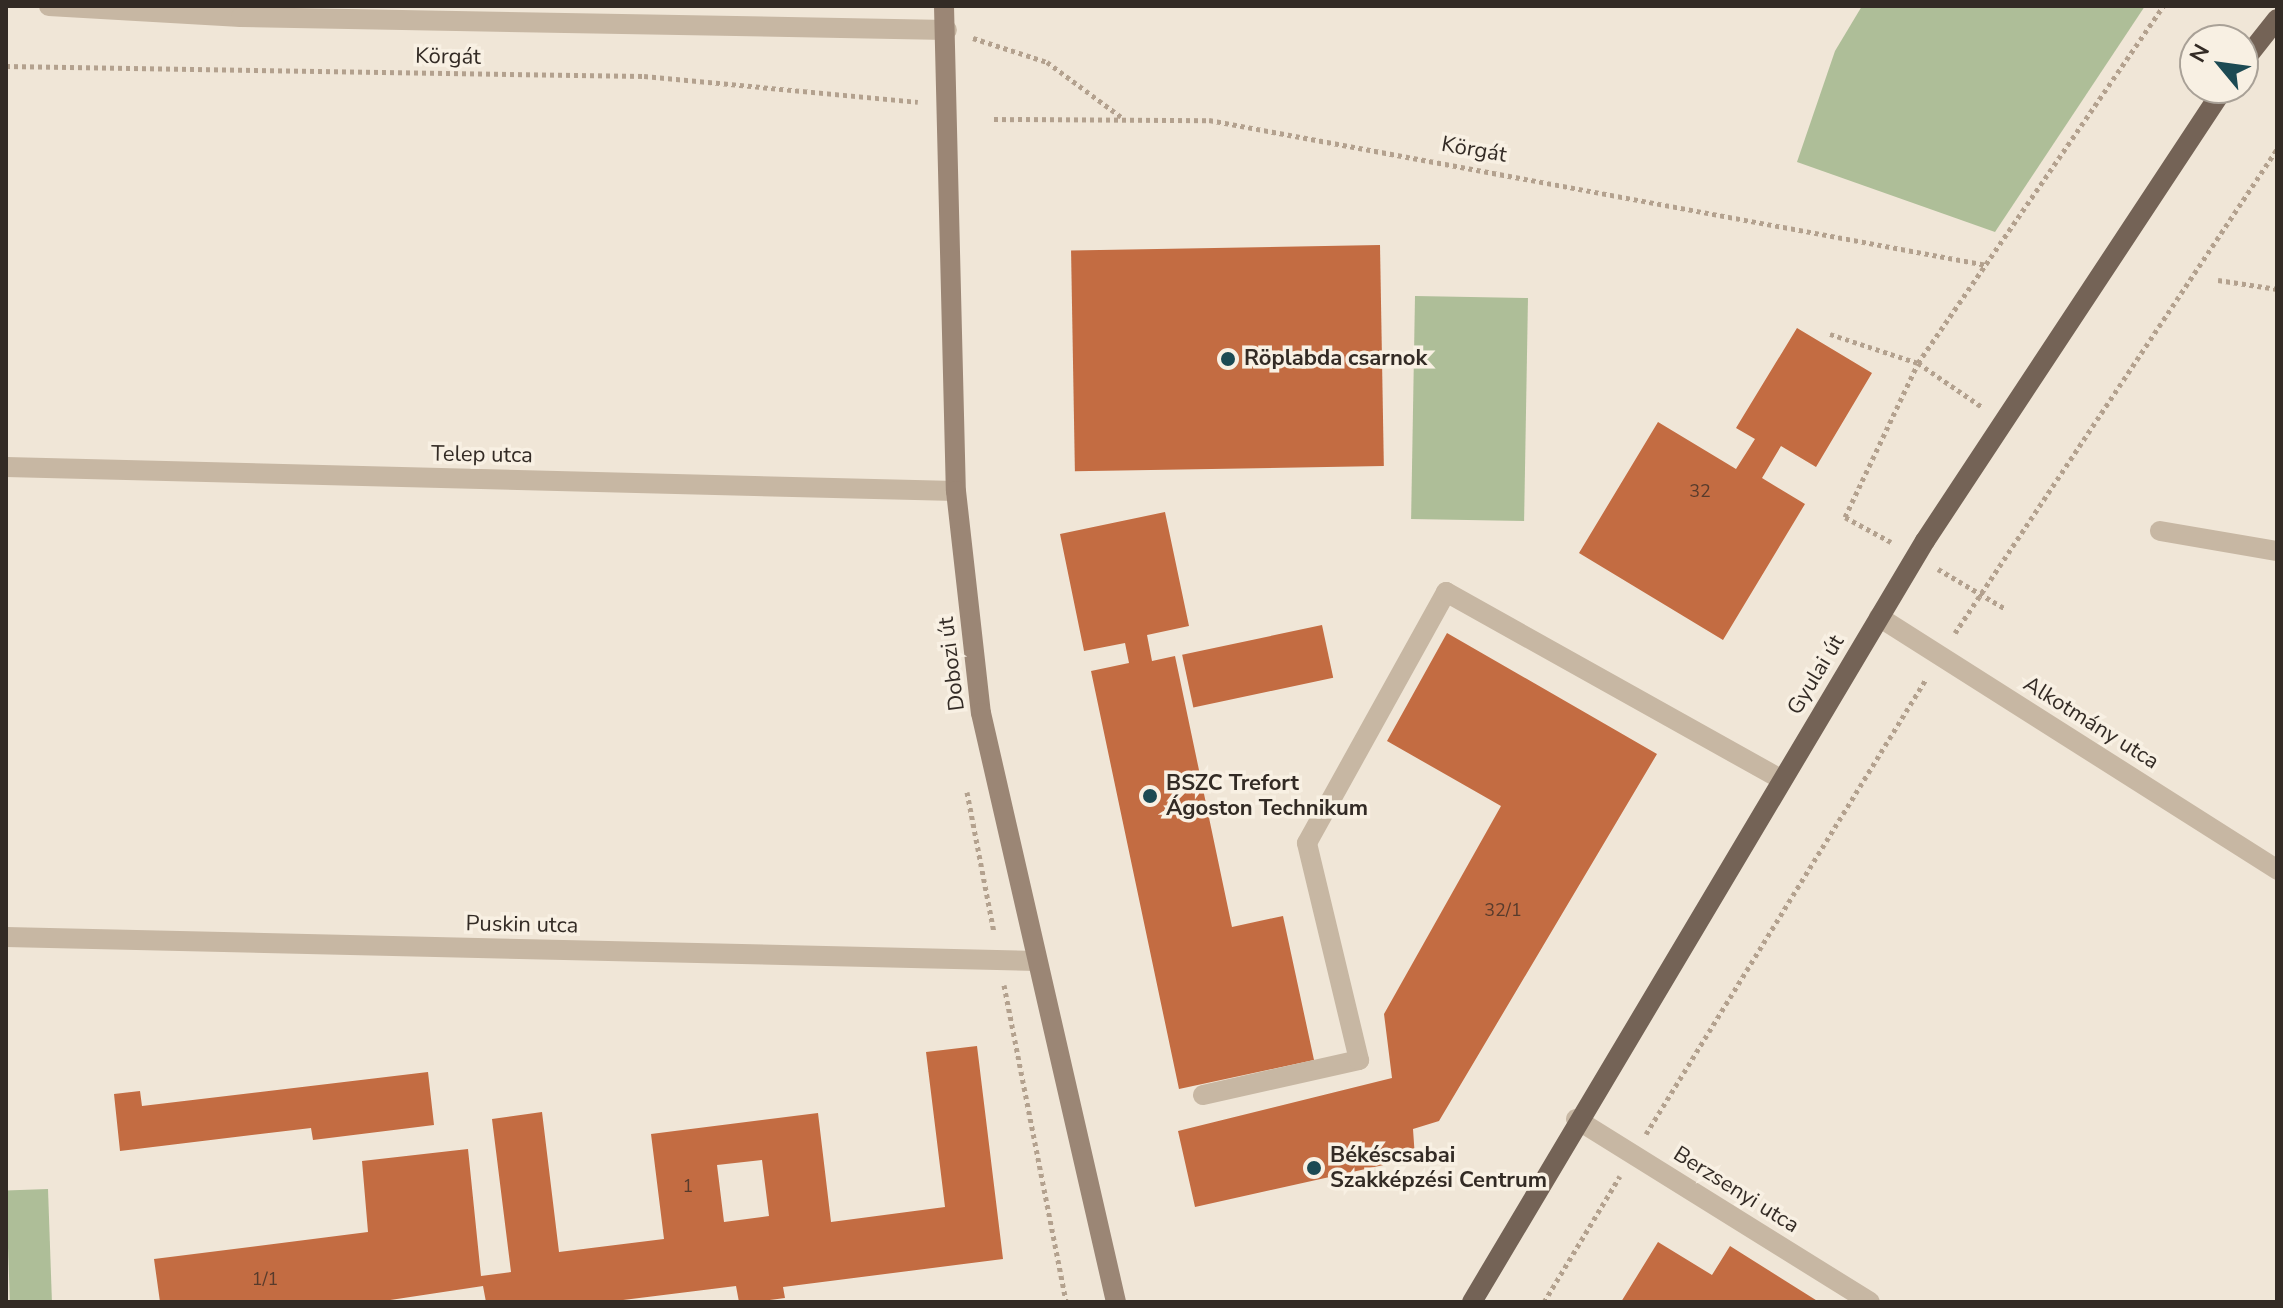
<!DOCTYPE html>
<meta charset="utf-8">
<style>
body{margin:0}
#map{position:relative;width:2283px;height:1308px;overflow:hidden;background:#f0e6d7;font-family:"Nunito Sans",sans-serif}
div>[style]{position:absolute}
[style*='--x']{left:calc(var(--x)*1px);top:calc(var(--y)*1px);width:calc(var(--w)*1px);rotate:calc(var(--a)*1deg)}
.green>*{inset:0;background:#aebe98;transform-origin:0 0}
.building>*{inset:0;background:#c36c42;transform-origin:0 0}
.path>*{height:5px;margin-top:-2.5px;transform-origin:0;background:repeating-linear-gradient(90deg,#b3a18e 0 4px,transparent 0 8px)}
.service>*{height:20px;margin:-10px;padding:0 10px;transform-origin:10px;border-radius:10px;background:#c7b7a3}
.minor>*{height:20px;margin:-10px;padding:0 10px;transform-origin:10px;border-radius:10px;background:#c7b7a3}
.secondary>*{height:20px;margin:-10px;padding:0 10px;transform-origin:10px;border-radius:10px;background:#9b8675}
.primary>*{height:20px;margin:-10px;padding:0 10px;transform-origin:10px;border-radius:10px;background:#746356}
.dots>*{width:22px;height:22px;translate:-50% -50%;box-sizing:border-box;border:4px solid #f8f0e3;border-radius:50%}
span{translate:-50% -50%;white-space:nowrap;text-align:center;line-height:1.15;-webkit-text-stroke:7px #f8f0e3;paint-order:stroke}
.number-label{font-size:18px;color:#573b2c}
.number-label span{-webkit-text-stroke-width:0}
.street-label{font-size:22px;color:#332b25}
.poi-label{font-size:22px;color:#332b25;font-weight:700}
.left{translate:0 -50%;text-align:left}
.frame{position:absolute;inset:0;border:8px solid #332b25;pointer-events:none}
.north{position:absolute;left:2179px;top:24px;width:80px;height:80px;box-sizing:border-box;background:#f8f0e3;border:2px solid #a9a197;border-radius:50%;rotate:299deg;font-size:22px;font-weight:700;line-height:32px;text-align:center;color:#332b25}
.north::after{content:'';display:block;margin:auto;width:28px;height:36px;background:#1c4a53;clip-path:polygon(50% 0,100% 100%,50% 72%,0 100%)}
</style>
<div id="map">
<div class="green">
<div style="clip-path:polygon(1862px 6px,2145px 6px,1995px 232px,1797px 162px,1835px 51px)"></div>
<div style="left:1415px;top:296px;width:113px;height:223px;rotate:1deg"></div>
<div style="left:48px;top:1189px;width:113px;height:42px;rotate:88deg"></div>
</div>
<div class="building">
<div style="left:1380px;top:245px;width:221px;height:309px;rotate:89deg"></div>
<div style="clip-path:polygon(1797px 328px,1872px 373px,1816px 467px,1781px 446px,1762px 478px,1805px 504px,1723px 640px,1579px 553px,1658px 422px,1736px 469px,1755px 439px,1736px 428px)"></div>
<div style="clip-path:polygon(1165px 512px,1189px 626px,1147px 635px,1152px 661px,1175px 656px,1232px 927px,1283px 916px,1314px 1060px,1179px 1089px,1091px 671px,1129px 663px,1125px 643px,1084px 651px,1060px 534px)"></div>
<div style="left:1322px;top:625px;width:54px;height:143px;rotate:78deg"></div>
<div style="clip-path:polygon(1447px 633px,1657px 754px,1439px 1121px,1413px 1129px,1415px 1158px,1195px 1207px,1178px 1131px,1392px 1078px,1384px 1014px,1501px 806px,1387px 741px)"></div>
<div style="clip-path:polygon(evenodd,977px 1046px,1003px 1259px,783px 1287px,785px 1298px,753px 1302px,739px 1302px,736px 1286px,607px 1302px,486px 1302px,483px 1286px,377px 1302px,160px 1302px,154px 1259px,368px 1232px,362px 1161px,468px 1149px,481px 1276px,511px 1272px,492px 1119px,542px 1112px,559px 1252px,664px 1239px,651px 1134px,818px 1113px,831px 1222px,945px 1207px,926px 1052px,977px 1046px,762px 1160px,769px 1216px,724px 1222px,717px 1165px,762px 1160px)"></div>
<div style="clip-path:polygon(428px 1072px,434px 1125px,313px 1140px,311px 1128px,120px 1151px,114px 1094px,140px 1091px,142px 1106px)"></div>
<div style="clip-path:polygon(1658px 1242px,1712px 1275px,1730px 1246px,1819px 1302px,1621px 1302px)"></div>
</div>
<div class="path">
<div style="--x:973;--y:38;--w:78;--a:18"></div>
<div style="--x:1047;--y:62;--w:92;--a:36.6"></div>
<div style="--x:6;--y:66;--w:638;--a:0.9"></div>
<div style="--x:644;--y:76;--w:275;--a:5.4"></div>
<div style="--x:994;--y:119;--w:215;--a:0.3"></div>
<div style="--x:1209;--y:120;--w:791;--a:10.56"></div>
<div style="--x:2218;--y:280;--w:60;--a:8.7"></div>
<div style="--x:1830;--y:334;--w:93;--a:18.2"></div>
<div style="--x:1918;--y:363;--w:78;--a:34.5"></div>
<div style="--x:1891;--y:542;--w:52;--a:-151.5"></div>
<div style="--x:1845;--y:517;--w:170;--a:-64.6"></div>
<div style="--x:1918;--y:363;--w:433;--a:-55.5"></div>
<div style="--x:1938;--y:569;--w:77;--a:30.6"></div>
<div style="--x:1955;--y:633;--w:581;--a:-56.36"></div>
<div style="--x:967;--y:792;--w:143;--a:79.1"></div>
<div style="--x:1004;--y:985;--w:323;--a:78.9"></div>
<div style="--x:1646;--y:1134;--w:534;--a:-58.39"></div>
<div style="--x:1544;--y:1302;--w:147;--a:-58.9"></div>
</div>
<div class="service">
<div style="--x:1203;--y:1095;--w:160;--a:-12.6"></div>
<div style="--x:1359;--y:1060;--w:223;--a:-103.5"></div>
<div style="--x:1307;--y:843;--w:287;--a:-61"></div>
<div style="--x:1446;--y:592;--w:384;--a:29.2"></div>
</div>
<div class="minor">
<div style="--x:49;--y:6;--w:192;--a:3.3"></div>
<div style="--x:241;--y:17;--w:706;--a:1.05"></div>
<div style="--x:6;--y:467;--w:950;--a:1.45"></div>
<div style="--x:2160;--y:531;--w:119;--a:9.7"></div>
<div style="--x:1879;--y:617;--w:472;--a:32.4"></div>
<div style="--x:6;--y:937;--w:1031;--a:1.33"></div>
<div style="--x:1576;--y:1119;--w:346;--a:31.9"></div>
</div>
<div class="secondary">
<div style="--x:944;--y:6;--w:485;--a:88.6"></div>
<div style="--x:956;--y:491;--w:223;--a:83.6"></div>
<div style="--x:981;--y:713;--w:604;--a:77.09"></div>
</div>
<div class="primary">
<div style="--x:2243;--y:62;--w:55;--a:-51.7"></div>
<div style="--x:1472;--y:1302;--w:886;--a:-59.24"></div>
<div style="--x:1925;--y:541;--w:543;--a:-56.57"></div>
</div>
<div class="dots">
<div style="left:1228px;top:359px;background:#1c4a53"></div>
<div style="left:1150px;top:796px;background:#1c4a53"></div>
<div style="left:1314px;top:1168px;background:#1c4a53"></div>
</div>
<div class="number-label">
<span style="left:1700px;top:491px">32</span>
<span style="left:1503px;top:910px">32/1</span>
<span style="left:688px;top:1186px">1</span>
<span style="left:265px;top:1279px">1/1</span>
</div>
<div class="street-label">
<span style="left:448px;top:57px;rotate:1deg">Körgát</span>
<span style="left:1474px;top:150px;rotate:10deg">Körgát</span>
<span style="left:482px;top:455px;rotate:1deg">Telep utca</span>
<span style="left:952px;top:664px;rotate:-97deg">Dobozi út</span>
<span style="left:1816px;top:675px;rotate:-59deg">Gyulai út</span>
<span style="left:2091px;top:723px;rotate:32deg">Alkotmány utca</span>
<span style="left:522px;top:925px;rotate:1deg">Puskin utca</span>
<span style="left:1736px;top:1190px;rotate:32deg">Berzsenyi utca</span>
</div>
<div class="poi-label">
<span class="left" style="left:1244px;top:359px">Röplabda csarnok</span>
<span class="left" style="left:1166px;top:796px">BSZC Trefort<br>Ágoston Technikum</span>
<span class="left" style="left:1330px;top:1168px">Békéscsabai<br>Szakképzési Centrum</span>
</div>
<div class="frame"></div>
<div class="north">N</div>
</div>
